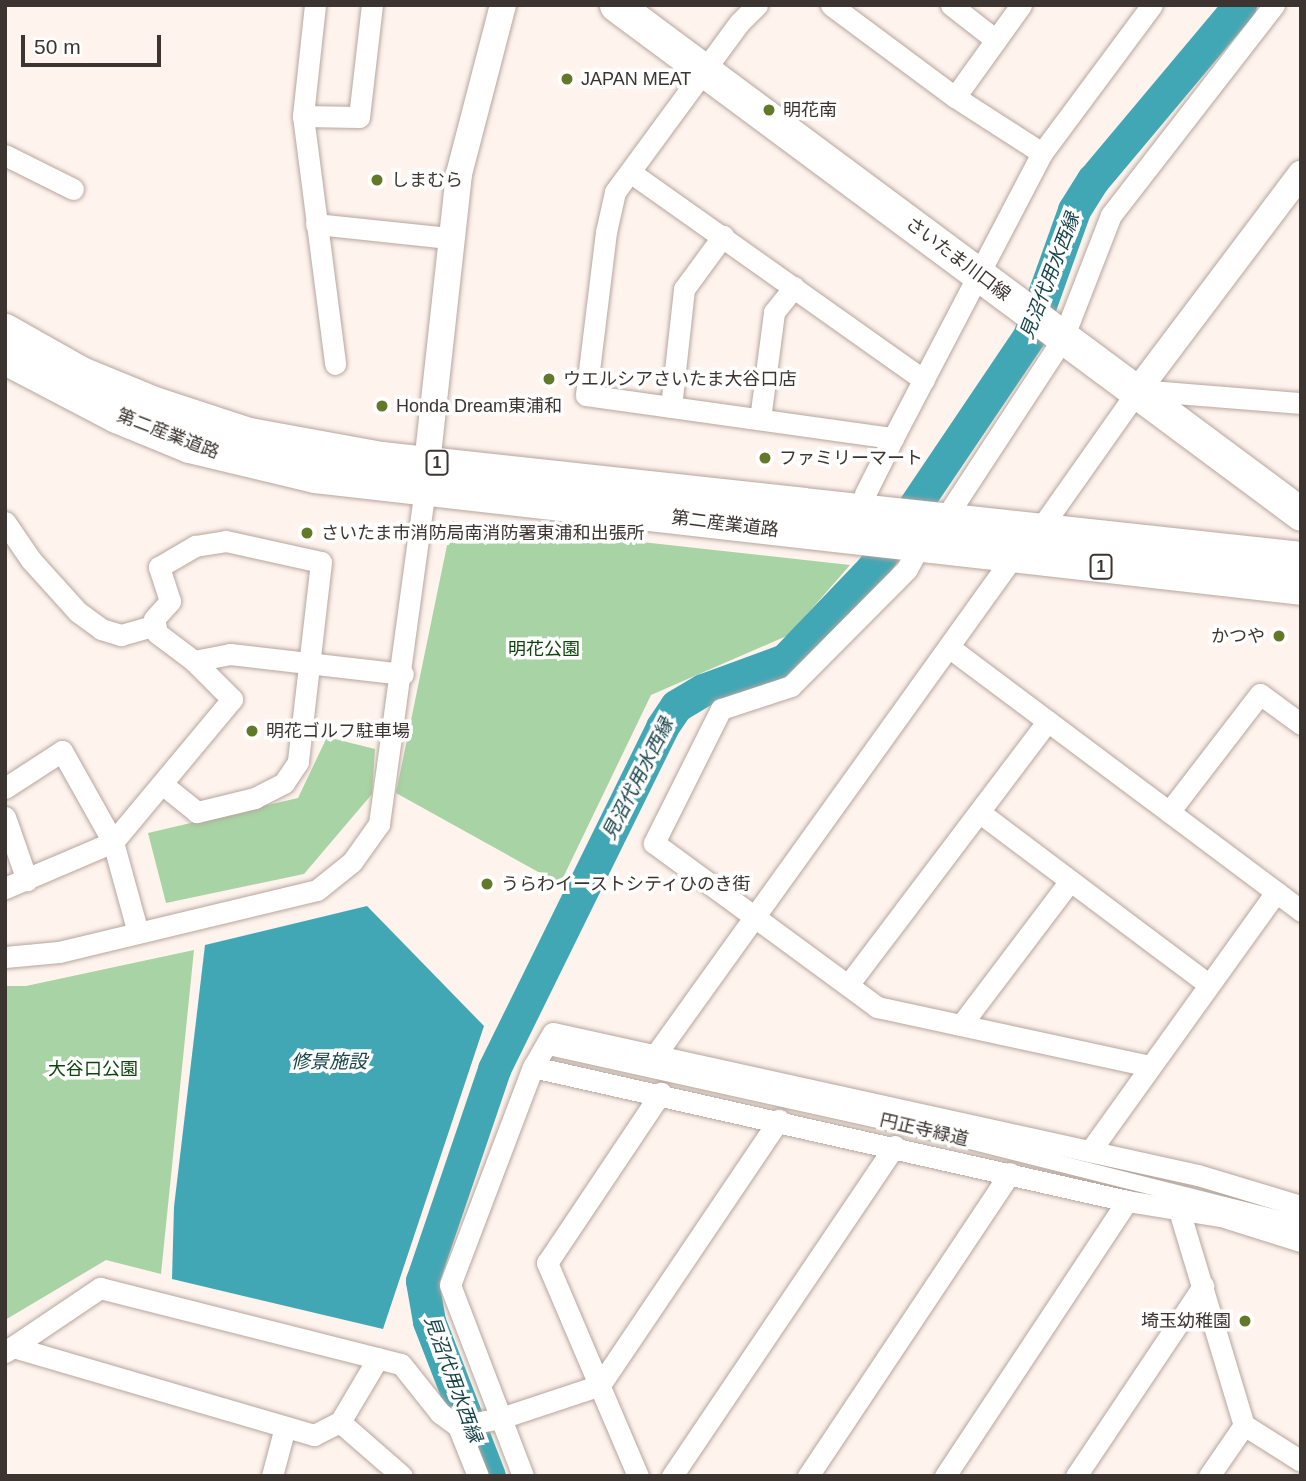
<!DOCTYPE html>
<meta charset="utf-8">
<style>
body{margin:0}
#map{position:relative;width:1306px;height:1481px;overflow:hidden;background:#fef3ed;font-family:Arial,"Noto Sans JP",sans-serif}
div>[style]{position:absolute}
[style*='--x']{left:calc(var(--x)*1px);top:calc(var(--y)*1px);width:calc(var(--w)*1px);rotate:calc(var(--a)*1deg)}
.green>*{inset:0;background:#a8d3a4}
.water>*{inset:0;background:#42a7b5}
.river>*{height:33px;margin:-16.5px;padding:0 16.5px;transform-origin:16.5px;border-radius:16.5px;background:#42a7b5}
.roads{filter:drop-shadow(0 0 2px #b6a69d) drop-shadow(0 0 2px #b6a69d)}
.pedestrian>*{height:16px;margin:-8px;padding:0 8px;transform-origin:8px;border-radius:8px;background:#fff}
.minor>*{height:21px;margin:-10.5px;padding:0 10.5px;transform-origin:10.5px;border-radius:10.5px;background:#fff}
.tertiary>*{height:26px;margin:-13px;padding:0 13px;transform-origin:13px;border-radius:13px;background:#fff}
.primary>*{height:33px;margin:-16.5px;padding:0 16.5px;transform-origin:16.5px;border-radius:16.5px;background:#fff}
.dots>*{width:19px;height:19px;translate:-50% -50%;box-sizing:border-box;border:4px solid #fff;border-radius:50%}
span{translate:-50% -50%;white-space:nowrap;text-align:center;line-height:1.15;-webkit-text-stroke:7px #fff;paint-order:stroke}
.shield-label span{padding:2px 5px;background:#fff;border:2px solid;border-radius:5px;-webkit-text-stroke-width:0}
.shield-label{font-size:16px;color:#3b3430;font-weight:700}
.poi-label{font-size:18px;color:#3b3430}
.left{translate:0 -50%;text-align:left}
.right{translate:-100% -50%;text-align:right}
.street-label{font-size:18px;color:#3b3430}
.park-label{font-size:18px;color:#0e430d}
.water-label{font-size:19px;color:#164349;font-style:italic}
.frame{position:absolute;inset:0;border:7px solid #3b3430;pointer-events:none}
.scale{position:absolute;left:21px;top:35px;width:140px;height:32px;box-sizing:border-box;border:4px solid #3b3430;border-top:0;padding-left:9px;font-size:21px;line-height:24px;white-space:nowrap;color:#3b3430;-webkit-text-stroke:5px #fff;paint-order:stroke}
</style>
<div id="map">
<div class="green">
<div style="clip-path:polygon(452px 521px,850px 565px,789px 635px,651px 695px,560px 884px,396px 793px)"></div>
<div style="clip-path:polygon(327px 737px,375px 749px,372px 794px,304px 874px,166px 903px,148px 833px,298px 798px)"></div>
<div style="clip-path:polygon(194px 950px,161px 1274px,106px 1260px,5px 1320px,5px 986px,26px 986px)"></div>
</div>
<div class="water">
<div style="clip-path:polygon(367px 906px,484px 1026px,383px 1329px,172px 1279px,174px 1207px,205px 945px)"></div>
</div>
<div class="river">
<div style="--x:489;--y:1476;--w:166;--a:-111.2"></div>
<div style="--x:429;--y:1321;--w:41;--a:-99.9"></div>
<div style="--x:422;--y:1281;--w:224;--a:-71.2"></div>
<div style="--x:494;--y:1069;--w:381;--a:-63.8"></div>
<div style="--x:662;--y:727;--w:25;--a:-56"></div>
<div style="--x:676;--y:706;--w:31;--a:-31"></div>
<div style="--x:703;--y:690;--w:87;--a:-20.1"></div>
<div style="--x:785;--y:660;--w:126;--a:-46.3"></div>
<div style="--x:872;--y:569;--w:281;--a:-56"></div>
<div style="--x:1029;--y:336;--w:134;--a:-70.3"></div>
<div style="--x:1074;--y:210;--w:36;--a:-58"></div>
<div style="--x:1093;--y:180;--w:229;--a:-50"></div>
</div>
<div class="roads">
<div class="pedestrian">
<div style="--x:544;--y:1046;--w:420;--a:12.5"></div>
<div style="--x:954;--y:1137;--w:358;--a:14.1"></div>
</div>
<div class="minor">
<div style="--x:315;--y:5;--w:112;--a:96.2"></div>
<div style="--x:303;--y:116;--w:250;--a:82.6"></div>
<div style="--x:757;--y:5;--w:25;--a:135"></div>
<div style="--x:739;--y:23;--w:210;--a:126.3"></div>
<div style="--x:615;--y:192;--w:41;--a:102.7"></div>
<div style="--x:606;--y:232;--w:164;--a:97"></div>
<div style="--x:586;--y:395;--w:310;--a:8"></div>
<div style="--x:831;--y:5;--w:154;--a:36.6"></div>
<div style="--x:955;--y:97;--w:103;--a:32.8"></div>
<div style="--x:951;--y:5;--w:57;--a:37.9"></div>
<div style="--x:955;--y:97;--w:113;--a:-54.3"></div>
<div style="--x:303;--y:116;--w:56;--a:1"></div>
<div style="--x:359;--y:117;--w:113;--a:-83.4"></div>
<div style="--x:5;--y:155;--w:76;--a:26.6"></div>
<div style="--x:630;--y:172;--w:360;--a:35.3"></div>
<div style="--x:316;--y:224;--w:135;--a:6"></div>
<div style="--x:671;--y:407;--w:119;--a:-83.7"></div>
<div style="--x:684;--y:289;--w:66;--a:-53.7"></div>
<div style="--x:760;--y:419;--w:108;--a:-82.5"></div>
<div style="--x:774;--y:312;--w:32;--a:-51"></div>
<div style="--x:864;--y:513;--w:19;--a:-87"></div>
<div style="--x:865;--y:494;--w:63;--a:-63.4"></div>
<div style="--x:893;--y:438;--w:322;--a:-62.4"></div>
<div style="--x:1042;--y:153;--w:184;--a:-53.4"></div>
<div style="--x:944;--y:520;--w:217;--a:-56.8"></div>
<div style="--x:1063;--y:338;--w:132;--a:-68.7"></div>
<div style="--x:1111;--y:215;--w:266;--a:-52.2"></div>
<div style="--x:5;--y:522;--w:46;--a:55.6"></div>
<div style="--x:31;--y:560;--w:70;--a:47.9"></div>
<div style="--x:78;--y:612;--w:29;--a:36"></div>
<div style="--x:101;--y:629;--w:21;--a:17"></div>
<div style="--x:121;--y:635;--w:35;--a:-16"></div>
<div style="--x:1040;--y:529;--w:170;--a:-54.8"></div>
<div style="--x:1138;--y:390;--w:164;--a:4.6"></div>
<div style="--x:919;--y:547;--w:25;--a:119"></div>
<div style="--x:907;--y:569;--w:165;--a:134.8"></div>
<div style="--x:791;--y:686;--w:74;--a:161.8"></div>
<div style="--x:721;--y:709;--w:150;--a:116.6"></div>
<div style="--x:654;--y:843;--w:277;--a:36.3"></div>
<div style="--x:877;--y:1007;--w:279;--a:12.2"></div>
<div style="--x:950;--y:648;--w:439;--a:36.8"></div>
<div style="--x:194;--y:661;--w:37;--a:-11"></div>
<div style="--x:230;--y:654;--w:174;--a:6.6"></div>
<div style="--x:5;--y:788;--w:68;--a:-33"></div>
<div style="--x:62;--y:751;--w:104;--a:60.7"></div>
<div style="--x:113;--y:842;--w:94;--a:74.6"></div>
<div style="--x:979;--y:812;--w:286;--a:36.9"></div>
<div style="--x:1169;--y:812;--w:149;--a:-52.4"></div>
<div style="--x:1260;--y:694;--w:51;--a:36.2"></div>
<div style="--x:5;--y:817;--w:67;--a:70.8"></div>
<div style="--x:5;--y:888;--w:117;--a:-23.1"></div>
<div style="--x:113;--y:842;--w:186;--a:-50.2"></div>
<div style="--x:232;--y:699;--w:54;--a:-135"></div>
<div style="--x:194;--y:661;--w:46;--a:-142.9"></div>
<div style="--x:157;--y:633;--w:14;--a:-102"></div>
<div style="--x:154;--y:619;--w:24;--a:-48"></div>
<div style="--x:170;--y:601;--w:36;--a:-108"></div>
<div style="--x:159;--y:567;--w:42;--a:-30.3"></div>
<div style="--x:195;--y:546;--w:31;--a:-9"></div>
<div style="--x:226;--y:541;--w:97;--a:12.5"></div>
<div style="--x:321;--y:562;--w:201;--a:96.6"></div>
<div style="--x:298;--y:762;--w:25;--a:124"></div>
<div style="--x:284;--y:783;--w:33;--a:153"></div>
<div style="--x:255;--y:798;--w:60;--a:166.4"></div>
<div style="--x:197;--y:812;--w:45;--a:-141.3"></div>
<div style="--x:5;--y:957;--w:54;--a:-5.3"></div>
<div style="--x:59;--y:952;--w:265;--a:-13.5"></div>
<div style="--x:317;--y:890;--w:45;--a:-38.7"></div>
<div style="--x:352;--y:862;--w:47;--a:-54.6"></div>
<div style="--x:379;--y:824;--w:339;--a:-82.2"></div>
<div style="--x:848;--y:985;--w:331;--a:-52.9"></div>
<div style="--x:961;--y:1025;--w:181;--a:-52.9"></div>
<div style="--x:656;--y:1054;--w:611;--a:-54.33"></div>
<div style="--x:533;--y:1067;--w:609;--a:12.71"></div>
<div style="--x:1127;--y:1201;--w:95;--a:9.1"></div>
<div style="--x:1221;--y:1216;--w:84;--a:17.4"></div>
<div style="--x:1090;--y:1151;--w:319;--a:-54.3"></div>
<div style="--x:1178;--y:1207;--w:228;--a:73.2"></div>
<div style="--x:1244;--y:1425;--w:67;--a:32.3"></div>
<div style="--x:13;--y:1347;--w:314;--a:16.3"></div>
<div style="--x:314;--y:1435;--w:29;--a:-27"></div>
<div style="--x:340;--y:1422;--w:74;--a:-59.3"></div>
<div style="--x:5;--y:1352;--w:115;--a:-34"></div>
<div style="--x:100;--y:1288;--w:310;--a:14.2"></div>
<div style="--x:401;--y:1364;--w:63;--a:51.5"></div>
<div style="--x:440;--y:1413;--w:22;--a:36"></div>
<div style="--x:458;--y:1426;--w:44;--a:-10.5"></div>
<div style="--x:501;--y:1418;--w:104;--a:-18.4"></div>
<div style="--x:600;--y:1385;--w:320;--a:-56"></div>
<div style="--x:340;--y:1422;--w:82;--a:41.1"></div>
<div style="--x:458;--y:1426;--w:54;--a:68.2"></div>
<div style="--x:272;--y:1476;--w:51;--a:-75.1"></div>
<div style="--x:523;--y:1476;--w:204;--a:-110.9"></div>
<div style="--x:450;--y:1285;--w:233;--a:-69.2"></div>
<div style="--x:533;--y:1067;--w:39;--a:-60"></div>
<div style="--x:553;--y:1033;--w:660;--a:12.42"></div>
<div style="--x:1198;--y:1175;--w:108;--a:16.8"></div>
<div style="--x:638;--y:1476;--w:232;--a:-113.1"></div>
<div style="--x:547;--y:1263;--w:205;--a:-56.2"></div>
<div style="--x:672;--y:1476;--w:398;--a:-56"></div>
<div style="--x:808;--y:1476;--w:364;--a:-56.3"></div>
<div style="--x:945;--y:1476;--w:330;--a:-56.5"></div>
<div style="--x:1076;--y:1476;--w:229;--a:-56.2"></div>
<div style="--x:1209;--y:1476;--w:62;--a:-55.5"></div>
</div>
<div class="tertiary">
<div style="--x:1138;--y:390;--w:271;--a:-53"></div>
<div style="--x:425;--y:482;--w:310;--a:-83.7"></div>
<div style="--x:459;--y:174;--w:175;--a:-75.4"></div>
</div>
<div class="primary">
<div style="--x:616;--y:5;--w:853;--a:36.61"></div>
<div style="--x:5;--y:330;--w:87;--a:29.5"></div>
<div style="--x:81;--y:373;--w:79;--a:22.3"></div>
<div style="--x:154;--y:403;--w:100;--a:18.1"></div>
<div style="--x:249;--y:434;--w:134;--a:10.3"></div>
<div style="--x:381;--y:458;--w:925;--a:6.2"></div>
<div style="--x:5;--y:358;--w:125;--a:27.6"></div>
<div style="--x:116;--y:416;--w:79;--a:22.3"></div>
<div style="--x:189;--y:446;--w:130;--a:13.4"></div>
<div style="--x:315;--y:476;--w:992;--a:6.48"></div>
</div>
</div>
<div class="dots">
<div style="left:567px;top:79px;background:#63792a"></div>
<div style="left:769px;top:110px;background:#63792a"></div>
<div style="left:377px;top:180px;background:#63792a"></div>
<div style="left:549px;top:379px;background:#63792a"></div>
<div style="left:382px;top:406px;background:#63792a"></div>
<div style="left:765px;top:458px;background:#63792a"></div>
<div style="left:307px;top:533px;background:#63792a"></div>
<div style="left:1279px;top:636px;background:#63792a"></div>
<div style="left:252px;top:731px;background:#63792a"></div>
<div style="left:487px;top:884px;background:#63792a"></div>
<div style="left:1245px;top:1321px;background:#63792a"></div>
</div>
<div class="shield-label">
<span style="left:437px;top:463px">1</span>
<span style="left:1101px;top:567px">1</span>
</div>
<div class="poi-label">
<span class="left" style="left:581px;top:79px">JAPAN MEAT</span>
<span class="left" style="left:783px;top:110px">明花南</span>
<span class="left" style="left:391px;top:180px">しまむら</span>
<span class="left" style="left:563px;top:379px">ウエルシアさいたま大谷口店</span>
<span class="left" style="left:396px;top:406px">Honda Dream東浦和</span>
<span class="left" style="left:779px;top:458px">ファミリーマート</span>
<span class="left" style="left:321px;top:533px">さいたま市消防局南消防署東浦和出張所</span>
<span class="right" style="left:1265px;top:636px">かつや</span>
<span class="left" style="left:266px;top:731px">明花ゴルフ駐車場</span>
<span class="left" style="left:501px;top:884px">うらわイーストシティひのき街</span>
<span class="right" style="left:1231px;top:1321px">埼玉幼稚園</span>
</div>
<div class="street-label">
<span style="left:958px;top:259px;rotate:37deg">さいたま川口線</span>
<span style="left:168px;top:434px;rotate:21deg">第二産業道路</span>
<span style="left:725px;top:524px;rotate:7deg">第二産業道路</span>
<span style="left:924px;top:1130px;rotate:13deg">円正寺緑道</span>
</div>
<div class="park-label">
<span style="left:544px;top:649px">明花公園</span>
<span style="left:93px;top:1069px">大谷口公園</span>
</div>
<div class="water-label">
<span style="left:1050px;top:276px;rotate:-69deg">見沼代用水西縁</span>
<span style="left:638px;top:779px;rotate:-63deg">見沼代用水西縁</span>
<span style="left:329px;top:1062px">修景施設</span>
<span style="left:453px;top:1379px;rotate:70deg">見沼代用水西縁</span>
</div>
<div class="frame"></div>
<div class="scale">50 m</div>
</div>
